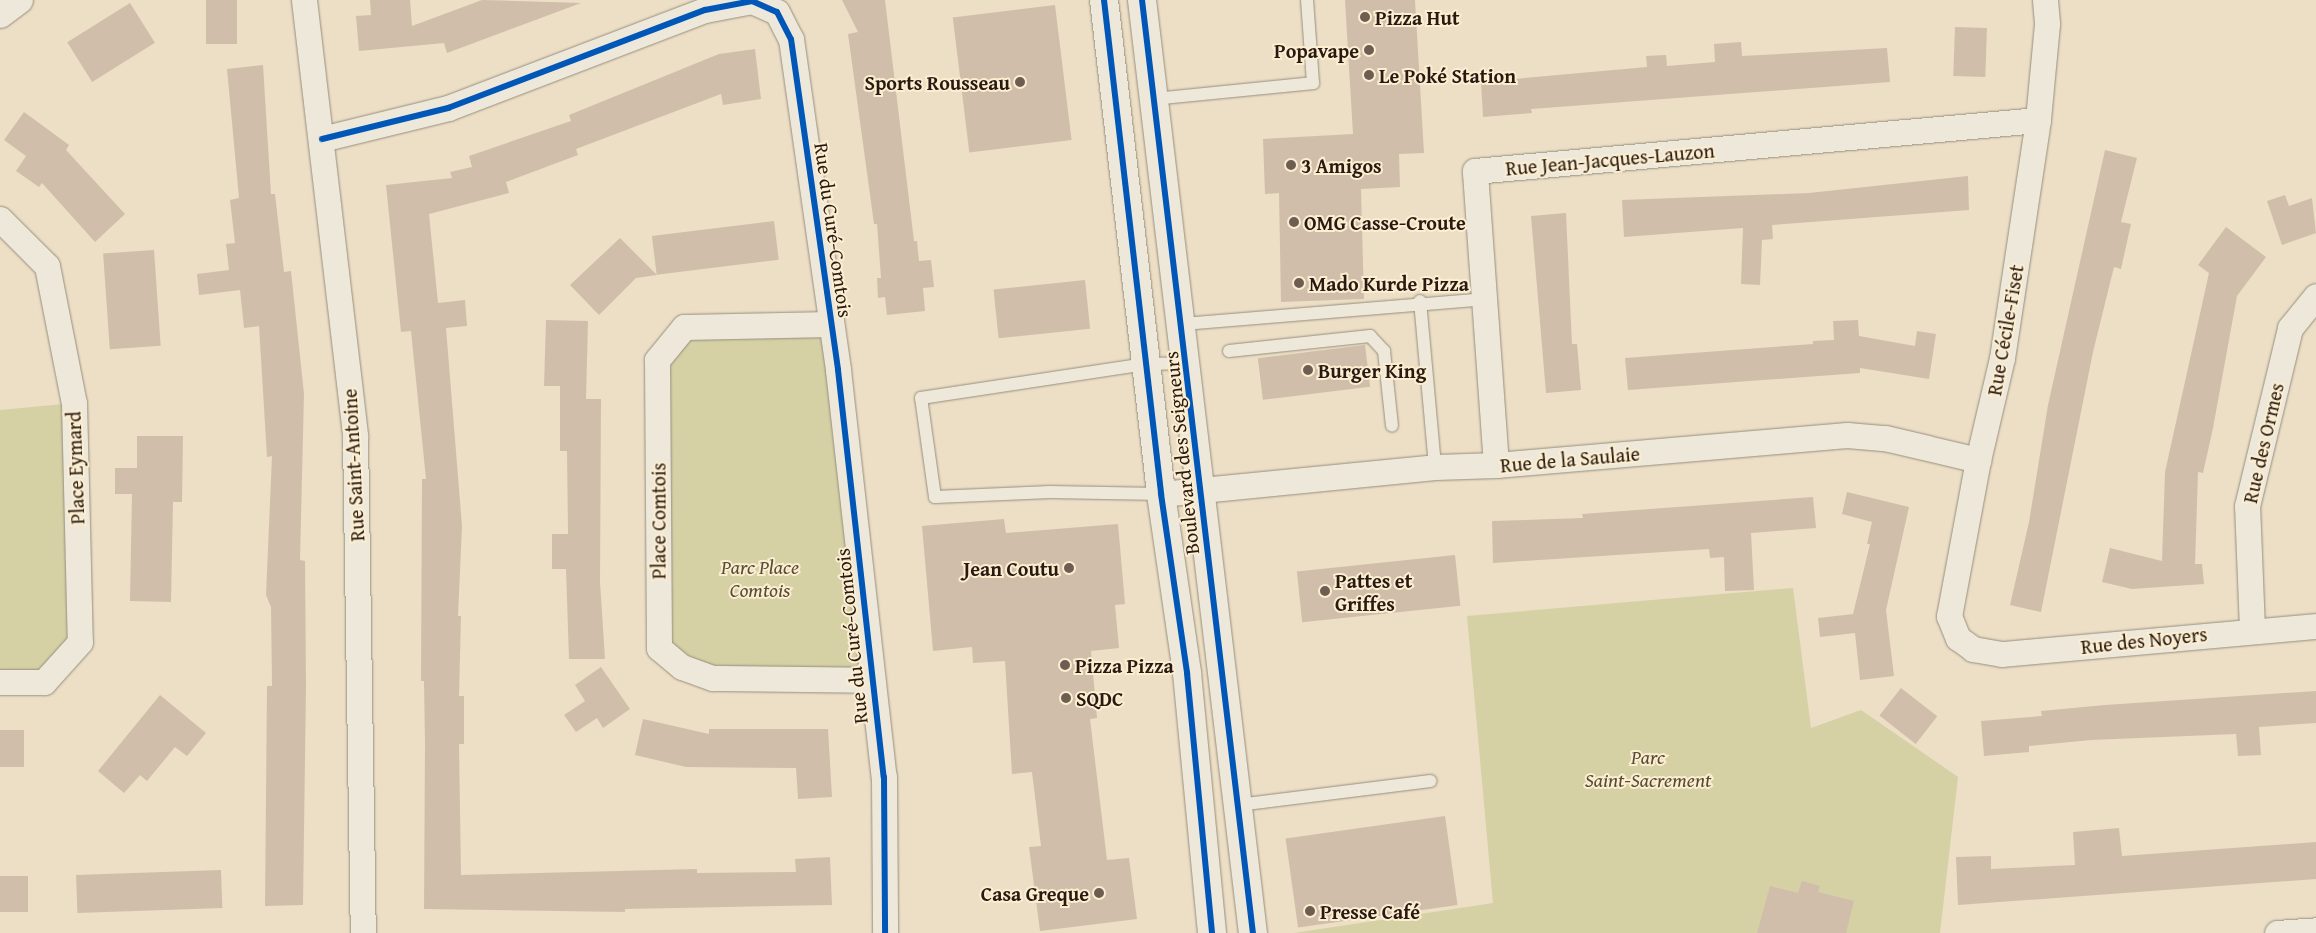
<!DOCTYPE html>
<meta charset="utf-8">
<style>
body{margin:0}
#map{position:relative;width:2316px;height:933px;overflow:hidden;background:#ecdfc5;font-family:"Gentium Book Plus",serif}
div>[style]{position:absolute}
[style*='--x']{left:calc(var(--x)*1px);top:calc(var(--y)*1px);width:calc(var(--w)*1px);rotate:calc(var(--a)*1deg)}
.green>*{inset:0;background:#d6d0a5}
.building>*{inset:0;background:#d0beaa;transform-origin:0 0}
.roads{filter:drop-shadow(0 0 1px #978e7f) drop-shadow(0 0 1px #978e7f)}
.service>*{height:12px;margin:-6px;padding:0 6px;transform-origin:6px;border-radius:6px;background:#eee8da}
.minor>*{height:25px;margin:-12.5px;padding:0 12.5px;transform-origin:12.5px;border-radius:12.5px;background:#eee8da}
.secondary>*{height:28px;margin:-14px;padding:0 14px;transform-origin:14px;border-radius:14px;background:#eee8da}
.cycleway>*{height:6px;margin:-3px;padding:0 3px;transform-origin:3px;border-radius:3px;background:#0057b8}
.dots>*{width:14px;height:14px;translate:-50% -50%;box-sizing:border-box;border:2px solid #fceed0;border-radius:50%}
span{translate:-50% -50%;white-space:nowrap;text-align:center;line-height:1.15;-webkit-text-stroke:4px #fceed0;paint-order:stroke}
.poi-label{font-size:20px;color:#281912;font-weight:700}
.left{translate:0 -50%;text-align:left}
.right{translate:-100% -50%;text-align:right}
.street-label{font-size:20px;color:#281912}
.park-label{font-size:20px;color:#574c36;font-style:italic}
</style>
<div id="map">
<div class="green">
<div style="clip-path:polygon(831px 324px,872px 680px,713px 678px,659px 648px,657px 360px,684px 327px)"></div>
<div style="clip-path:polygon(74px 403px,80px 642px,44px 682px,0 682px,0 410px)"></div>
<div style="clip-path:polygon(1793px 588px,1811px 728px,1861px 710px,1958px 777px,1940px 933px,1294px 933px,1493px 903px,1467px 616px)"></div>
</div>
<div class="building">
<div style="left:206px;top:0;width:31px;height:44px"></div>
<div style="clip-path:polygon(370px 0,410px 0,412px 26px,482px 0,581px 3px,447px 53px,444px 43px,359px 51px,356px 16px,371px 15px)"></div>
<div style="clip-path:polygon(842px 0,885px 0,914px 241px,917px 241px,919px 261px,931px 260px,934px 287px,923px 288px,925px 311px,887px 315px,885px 297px,878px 298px,877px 278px,881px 278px,877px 224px,874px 224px,848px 34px,858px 32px)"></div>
<div style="clip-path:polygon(1345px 0,1415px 0,1424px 153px,1399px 154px,1400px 187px,1361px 189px,1364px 299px,1281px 302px,1279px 193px,1265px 194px,1263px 139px,1353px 134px)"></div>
<div style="left:130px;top:3px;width:47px;height:74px;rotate:58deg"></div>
<div style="left:1055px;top:5px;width:136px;height:103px;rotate:83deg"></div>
<div style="left:1955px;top:27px;width:32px;height:49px;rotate:2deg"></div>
<div style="clip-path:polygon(1741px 42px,1742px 56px,1887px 48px,1890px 82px,1531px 109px,1532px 113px,1483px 117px,1481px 82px,1647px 67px,1646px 56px,1666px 55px,1667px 66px,1715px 62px,1714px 44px)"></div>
<div style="clip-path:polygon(755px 49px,761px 99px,723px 105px,721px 94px,576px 149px,578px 155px,506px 182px,509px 193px,429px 214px,438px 303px,465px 300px,467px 326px,446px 328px,462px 526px,458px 616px,461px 616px,459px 696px,464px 696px,464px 744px,459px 744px,461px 875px,697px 869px,697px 873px,796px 872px,795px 859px,830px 857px,832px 905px,625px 909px,625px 912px,424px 909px,425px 744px,424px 681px,421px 681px,422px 479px,426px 479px,411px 331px,401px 332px,386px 185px,452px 178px,450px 172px,472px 167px,469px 156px,571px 121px,569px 115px,719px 54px)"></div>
<div style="clip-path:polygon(263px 65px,271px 194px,275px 194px,284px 272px,291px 271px,304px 394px,300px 560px,305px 561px,306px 686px,303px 905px,265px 906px,267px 686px,272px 686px,271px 607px,266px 595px,272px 456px,267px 457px,259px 326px,244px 328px,240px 290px,199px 295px,197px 274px,229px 270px,226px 244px,235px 243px,230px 200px,239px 198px,227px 69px)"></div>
<div style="clip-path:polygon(24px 112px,69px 145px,66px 150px,125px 214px,95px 242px,42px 183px,39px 187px,16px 171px,26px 156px,4px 140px)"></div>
<div style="clip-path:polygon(2105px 150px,2137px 158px,2121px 222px,2131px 224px,2121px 269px,2114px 267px,2093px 352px,2041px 612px,2010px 605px,2029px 522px,2048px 405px)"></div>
<div style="clip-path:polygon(1968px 176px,1969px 210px,1772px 225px,1773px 239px,1762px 240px,1760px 285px,1741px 284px,1743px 228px,1624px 237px,1622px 200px,1809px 193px)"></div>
<div style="clip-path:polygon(2285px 195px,2289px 206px,2312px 198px,2316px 233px,2282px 245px,2267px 201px)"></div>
<div style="clip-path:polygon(1566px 213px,1572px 344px,1577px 344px,1581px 390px,1546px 393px,1531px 216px)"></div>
<div style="left:774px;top:221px;width:39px;height:123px;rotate:83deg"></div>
<div style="clip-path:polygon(2226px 227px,2266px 257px,2237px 296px,2213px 428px,2203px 473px,2198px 472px,2195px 564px,2202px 564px,2204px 584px,2132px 589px,2102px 582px,2110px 548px,2162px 561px,2165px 472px,2209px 273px,2198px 265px)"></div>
<div style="clip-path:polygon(620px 238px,657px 275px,636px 278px,599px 315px,570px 285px)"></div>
<div style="left:154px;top:250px;width:96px;height:51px;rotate:86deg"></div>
<div style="left:1085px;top:280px;width:49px;height:92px;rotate:84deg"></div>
<div style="clip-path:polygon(546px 320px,588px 321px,586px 399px,601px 399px,600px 582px,605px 659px,569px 659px,566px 569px,552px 569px,552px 534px,568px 534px,567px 451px,560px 451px,560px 386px,544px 386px)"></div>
<div style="clip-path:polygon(1858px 320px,1859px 336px,1915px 346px,1917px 331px,1936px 334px,1929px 379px,1860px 368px,1860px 373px,1628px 390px,1625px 358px,1813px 344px,1813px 341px,1834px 340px,1833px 321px)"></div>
<div style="left:1365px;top:345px;width:42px;height:108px;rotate:83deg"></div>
<div style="clip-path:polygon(137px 436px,183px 436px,182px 502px,173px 502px,171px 602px,130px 601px,132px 494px,115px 494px,115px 468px,137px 468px)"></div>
<div style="clip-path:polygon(1847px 492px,1909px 507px,1886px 610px,1894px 676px,1860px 680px,1855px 633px,1820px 637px,1818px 618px,1853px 614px,1870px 544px,1867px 544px,1872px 522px,1842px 514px)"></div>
<div style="clip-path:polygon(1813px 497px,1816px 528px,1751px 533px,1754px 590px,1725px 591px,1724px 557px,1710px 558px,1709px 549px,1493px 563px,1492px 521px,1583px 518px,1582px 514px)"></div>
<div style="clip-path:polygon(1004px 519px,1006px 533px,1118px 524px,1125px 604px,1115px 605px,1119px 648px,1091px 651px,1097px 718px,1090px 719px,1107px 860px,1129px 858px,1137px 919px,1040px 931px,1029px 847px,1041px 846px,1032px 772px,1012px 774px,1005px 661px,973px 663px,972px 647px,933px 651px,922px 526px)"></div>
<div style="left:1455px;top:555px;width:51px;height:159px;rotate:84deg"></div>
<div style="clip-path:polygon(601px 667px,630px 709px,603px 728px,597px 718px,576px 732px,564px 715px,585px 701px,575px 685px)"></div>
<div style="left:1901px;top:688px;width:46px;height:35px;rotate:38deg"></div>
<div style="clip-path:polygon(2316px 691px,2316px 723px,2259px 727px,2261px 755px,2238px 756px,2236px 734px,2091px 740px,2029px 746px,2029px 752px,1984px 756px,1981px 721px,2042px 716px,2041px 711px,2105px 705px)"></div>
<div style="clip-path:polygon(160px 695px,206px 733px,187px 756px,175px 747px,147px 781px,140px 775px,124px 793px,98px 771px)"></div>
<div style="clip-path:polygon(643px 719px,709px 734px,709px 729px,828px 729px,832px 797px,798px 799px,796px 768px,686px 767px,635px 755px)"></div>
<div style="left:0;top:730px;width:24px;height:37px"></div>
<div style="left:1445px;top:816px;width:90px;height:161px;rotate:82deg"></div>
<div style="clip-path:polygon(2119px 828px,2122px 856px,2316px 842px,2316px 879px,1958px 905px,1956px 857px,1991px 856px,1991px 869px,2075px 865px,2073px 832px)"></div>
<div style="left:221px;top:870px;width:38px;height:145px;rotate:88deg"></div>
<div style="left:0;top:876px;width:28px;height:36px"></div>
<div style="clip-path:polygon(1802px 881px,1820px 886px,1818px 892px,1854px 901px,1846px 933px,1757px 933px,1770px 886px,1798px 893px)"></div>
</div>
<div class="roads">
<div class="service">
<div style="--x:1153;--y:99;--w:161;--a:-5.7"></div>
<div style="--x:1313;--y:83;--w:83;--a:-94.1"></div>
<div style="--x:1420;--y:301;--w:167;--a:84.8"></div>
<div style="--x:1183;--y:324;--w:302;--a:-4.7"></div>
<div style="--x:1229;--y:351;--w:142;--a:-6.1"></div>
<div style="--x:1370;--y:336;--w:21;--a:47"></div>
<div style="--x:1384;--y:351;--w:75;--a:83.9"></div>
<div style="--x:1161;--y:494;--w:111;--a:-179"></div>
<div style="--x:1050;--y:492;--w:115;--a:177.5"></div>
<div style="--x:935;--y:497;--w:100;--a:-98"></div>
<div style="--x:921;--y:398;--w:229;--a:-8.6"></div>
<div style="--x:1147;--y:364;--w:41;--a:-1.4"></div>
<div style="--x:1238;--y:805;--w:194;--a:-7.1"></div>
</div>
<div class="minor">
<div style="--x:304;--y:0;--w:439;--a:83.3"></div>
<div style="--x:355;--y:436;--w:497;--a:89.1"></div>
<div style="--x:2045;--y:0;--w:24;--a:85"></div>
<div style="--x:2047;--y:24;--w:96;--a:95.4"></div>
<div style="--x:2038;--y:120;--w:241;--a:98.6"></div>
<div style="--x:2002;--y:358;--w:105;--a:103.2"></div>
<div style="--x:1978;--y:460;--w:159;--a:100.5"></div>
<div style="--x:1949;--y:616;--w:24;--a:68"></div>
<div style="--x:1958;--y:638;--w:19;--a:36"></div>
<div style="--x:1973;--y:649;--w:29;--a:10"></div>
<div style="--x:2002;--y:654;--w:315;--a:-5.1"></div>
<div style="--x:0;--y:15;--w:25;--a:-37"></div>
<div style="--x:322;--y:139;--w:130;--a:-13.8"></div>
<div style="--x:448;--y:108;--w:275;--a:-20.9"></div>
<div style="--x:705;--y:10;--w:48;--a:-10.8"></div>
<div style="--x:752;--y:1;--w:27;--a:24"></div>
<div style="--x:777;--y:12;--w:30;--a:63"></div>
<div style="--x:791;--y:39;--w:334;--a:81.9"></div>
<div style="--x:838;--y:370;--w:410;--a:83.6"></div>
<div style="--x:884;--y:777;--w:156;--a:89.6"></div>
<div style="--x:0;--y:219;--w:66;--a:45"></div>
<div style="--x:47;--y:266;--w:140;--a:78.9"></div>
<div style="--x:74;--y:403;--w:239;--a:88.6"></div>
<div style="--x:80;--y:642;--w:54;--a:132"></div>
<div style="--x:44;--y:682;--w:44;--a:180"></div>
<div style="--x:831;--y:324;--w:147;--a:178.8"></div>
<div style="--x:684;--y:327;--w:43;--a:129.3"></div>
<div style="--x:657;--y:360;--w:288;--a:89.6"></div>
<div style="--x:659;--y:648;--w:30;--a:40"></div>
<div style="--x:682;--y:667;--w:33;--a:20"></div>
<div style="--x:713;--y:678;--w:159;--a:0.7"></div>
<div style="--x:1496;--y:465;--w:295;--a:-94.1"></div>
<div style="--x:1475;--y:171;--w:565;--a:-5.18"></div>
<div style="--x:1161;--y:494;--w:275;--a:-5.6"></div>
<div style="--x:1435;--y:467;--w:61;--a:-1.9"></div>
<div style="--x:1496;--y:465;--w:352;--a:-4.9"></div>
<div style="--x:1847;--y:435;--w:38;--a:5"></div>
<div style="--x:1885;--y:438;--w:96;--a:13.3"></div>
<div style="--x:2252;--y:629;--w:123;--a:-92.3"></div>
<div style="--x:2247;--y:506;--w:183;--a:-76.4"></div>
<div style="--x:2290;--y:328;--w:41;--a:-50.9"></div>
<div style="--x:2277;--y:933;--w:39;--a:-4"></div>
</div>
<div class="secondary">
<div style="--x:1104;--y:0;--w:497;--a:83.4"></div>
<div style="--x:1161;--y:494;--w:181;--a:81.7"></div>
<div style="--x:1187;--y:673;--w:261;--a:84.5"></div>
<div style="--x:1142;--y:0;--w:940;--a:83.22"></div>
</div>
</div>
<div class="cycleway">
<div style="--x:1104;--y:0;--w:497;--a:83.4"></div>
<div style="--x:1161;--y:494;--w:181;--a:81.7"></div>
<div style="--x:1187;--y:673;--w:261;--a:84.5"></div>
<div style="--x:1142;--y:0;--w:940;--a:83.22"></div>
<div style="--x:322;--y:139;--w:130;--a:-13.8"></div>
<div style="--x:448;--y:108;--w:275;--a:-20.9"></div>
<div style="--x:705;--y:10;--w:48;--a:-10.8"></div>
<div style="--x:752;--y:1;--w:27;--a:24"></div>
<div style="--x:777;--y:12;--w:30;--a:63"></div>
<div style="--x:791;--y:39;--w:334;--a:81.9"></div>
<div style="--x:838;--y:370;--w:410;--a:83.6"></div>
<div style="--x:884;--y:777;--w:156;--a:89.6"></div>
</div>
<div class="dots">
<div style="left:1365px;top:17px;background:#6d5e51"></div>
<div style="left:1369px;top:50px;background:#6d5e51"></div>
<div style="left:1369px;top:75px;background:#6d5e51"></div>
<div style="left:1020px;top:82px;background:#6d5e51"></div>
<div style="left:1291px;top:165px;background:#6d5e51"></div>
<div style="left:1294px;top:222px;background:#6d5e51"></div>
<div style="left:1299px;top:283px;background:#6d5e51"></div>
<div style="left:1308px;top:370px;background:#6d5e51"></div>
<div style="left:1069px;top:568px;background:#6d5e51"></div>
<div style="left:1325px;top:591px;background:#6d5e51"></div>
<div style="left:1065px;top:665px;background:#6d5e51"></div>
<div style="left:1066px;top:698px;background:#6d5e51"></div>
<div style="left:1099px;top:893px;background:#6d5e51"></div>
<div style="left:1310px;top:911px;background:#6d5e51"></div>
</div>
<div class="poi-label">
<span class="left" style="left:1375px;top:17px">Pizza Hut</span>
<span class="right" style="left:1359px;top:50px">Popavape</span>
<span class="left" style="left:1379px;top:75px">Le Poké Station</span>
<span class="right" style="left:1010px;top:82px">Sports Rousseau</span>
<span class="left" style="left:1301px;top:165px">3 Amigos</span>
<span class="left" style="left:1304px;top:222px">OMG Casse-Croute</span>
<span class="left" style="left:1309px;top:283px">Mado Kurde Pizza</span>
<span class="left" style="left:1318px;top:370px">Burger King</span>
<span class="right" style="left:1059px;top:568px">Jean Coutu</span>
<span class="left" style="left:1335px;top:592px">Pattes et<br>Griffes</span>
<span class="left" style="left:1075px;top:665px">Pizza Pizza</span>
<span class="left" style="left:1076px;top:698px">SQDC</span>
<span class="right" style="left:1089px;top:893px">Casa Greque</span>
<span class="left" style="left:1320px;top:911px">Presse Café</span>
</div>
<div class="street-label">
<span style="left:1610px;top:159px;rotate:-5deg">Rue Jean-Jacques-Lauzon</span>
<span style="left:834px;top:230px;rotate:82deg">Rue du Curé-Comtois</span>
<span style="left:2005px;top:330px;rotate:-80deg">Rue Cécile-Fiset</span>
<span style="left:2263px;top:443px;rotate:-77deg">Rue des Ormes</span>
<span style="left:1181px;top:453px;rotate:-96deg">Boulevard des Seigneurs</span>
<span style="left:1570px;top:459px;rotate:-5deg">Rue de la Saulaie</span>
<span style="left:353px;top:465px;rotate:-93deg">Rue Saint-Antoine</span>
<span style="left:75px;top:468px;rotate:-92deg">Place Eymard</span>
<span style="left:658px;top:521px;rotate:-90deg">Place Comtois</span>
<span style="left:851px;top:636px;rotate:-96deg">Rue du Curé-Comtois</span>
<span style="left:2144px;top:640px;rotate:-6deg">Rue des Noyers</span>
</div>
<div class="park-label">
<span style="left:760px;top:578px">Parc Place<br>Comtois</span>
<span style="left:1648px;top:768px">Parc<br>Saint-Sacrement</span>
</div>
</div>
